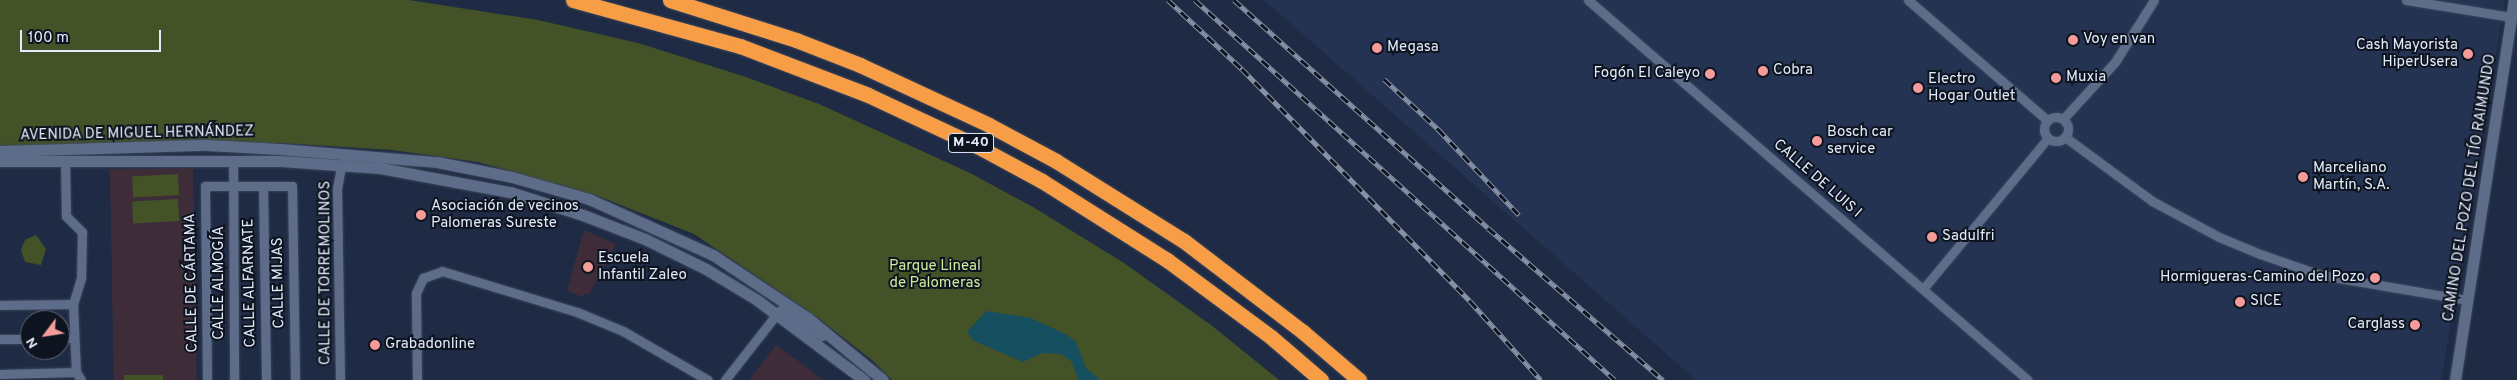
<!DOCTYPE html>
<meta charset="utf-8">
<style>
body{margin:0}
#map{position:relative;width:2517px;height:380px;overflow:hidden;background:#1f2b44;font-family:Overpass,sans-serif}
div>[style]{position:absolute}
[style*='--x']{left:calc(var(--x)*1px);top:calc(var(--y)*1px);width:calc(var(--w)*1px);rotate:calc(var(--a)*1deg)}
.built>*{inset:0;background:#243352}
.education>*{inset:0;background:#3e2d38;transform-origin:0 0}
.green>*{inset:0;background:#435227;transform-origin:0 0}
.water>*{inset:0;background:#164f5f}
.roads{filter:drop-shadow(0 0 1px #3c475c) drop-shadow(0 0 1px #3c475c)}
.minor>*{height:9px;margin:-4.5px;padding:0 4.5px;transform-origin:4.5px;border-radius:4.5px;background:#5d6c89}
.minor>.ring{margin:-4.5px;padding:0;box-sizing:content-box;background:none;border:9px solid #5d6c89;border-radius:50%}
.tertiary>*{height:11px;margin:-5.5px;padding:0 5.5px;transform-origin:5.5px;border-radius:5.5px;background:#5d6c89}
.motorway>*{height:15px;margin:-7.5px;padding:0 7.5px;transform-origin:7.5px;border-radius:7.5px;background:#f79d46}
.rail>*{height:5px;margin-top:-2.5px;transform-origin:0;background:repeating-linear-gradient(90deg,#0e141f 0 9px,#8791a5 0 18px);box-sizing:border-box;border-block:1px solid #8791a5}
.dots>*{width:14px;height:14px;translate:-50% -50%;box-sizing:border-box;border:2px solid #0e141f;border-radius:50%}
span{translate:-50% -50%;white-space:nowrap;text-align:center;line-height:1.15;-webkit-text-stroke:4px #0e141f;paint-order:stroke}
.shield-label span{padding:1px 4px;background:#0e141f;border:1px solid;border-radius:4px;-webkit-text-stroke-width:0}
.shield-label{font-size:14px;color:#e2ebfb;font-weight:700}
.poi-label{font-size:15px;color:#e2ebfb}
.left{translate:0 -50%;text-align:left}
.right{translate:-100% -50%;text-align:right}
.street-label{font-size:15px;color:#e2ebfb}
.park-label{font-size:15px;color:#cdeb9a}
.north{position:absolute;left:20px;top:310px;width:50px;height:50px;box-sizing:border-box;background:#0e141f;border:1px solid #636a77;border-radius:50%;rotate:239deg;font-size:14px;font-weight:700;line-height:20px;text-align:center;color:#e2ebfb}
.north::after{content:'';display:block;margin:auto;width:18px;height:22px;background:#f59b99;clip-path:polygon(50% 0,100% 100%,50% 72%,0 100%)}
.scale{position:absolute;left:20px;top:30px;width:141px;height:22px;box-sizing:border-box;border:2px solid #e2ebfb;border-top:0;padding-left:6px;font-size:15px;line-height:18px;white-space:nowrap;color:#e2ebfb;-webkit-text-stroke:4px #0e141f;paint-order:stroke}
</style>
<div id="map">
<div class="built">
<div style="clip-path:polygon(1264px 0,2505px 0,2441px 380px,1696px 380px)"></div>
</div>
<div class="education">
<div style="left:193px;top:168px;width:212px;height:83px;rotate:89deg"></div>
<div style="clip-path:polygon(584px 230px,616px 244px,589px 295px,585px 293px,583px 297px,567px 291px)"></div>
<div style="clip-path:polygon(776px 345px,824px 380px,749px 380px)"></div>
</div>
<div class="green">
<div style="clip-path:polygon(0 0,409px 0,538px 20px,638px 43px,743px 76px,819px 104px,970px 173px,1033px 207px,1124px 263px,1211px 325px,1279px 380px,892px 380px,872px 360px,814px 315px,694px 234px,598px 196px,478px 162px,392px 150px,280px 143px,0 146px)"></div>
<div style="left:178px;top:174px;width:21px;height:46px;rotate:87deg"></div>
<div style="left:178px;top:199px;width:22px;height:46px;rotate:87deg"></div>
<div style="clip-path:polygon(36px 235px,46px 249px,41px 265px,25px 262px,21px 250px,25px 240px)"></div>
<div style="left:124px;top:375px;width:39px;height:5px"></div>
</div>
<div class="water">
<div style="clip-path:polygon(986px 311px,1031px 318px,1067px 335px,1076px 342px,1086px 368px,1100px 380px,1078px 380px,1072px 362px,1061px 354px,1042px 353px,1023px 362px,974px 341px,967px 332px)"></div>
</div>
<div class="roads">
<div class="minor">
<div style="--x:1588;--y:0;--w:581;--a:40.82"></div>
<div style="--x:1908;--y:0;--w:184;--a:40.8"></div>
<div style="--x:2406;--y:0;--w:106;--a:9.2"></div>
<div class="ring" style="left:2044px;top:117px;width:15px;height:15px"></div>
<div style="--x:2063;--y:119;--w:77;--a:-47.6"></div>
<div style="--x:2115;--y:62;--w:73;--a:-57.8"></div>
<div style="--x:2065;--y:137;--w:108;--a:36.3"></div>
<div style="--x:2152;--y:201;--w:76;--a:28.2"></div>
<div style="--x:2219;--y:237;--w:44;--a:22.5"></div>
<div style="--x:2260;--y:254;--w:65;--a:19"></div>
<div style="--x:2321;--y:275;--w:149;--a:9.7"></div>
<div style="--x:233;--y:160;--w:220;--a:89.7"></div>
<div style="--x:65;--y:161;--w:55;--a:89"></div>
<div style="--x:66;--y:216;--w:23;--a:45"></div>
<div style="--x:82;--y:232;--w:46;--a:91.2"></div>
<div style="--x:81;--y:278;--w:27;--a:107"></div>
<div style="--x:73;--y:304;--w:68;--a:87.5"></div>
<div style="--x:76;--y:372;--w:9;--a:58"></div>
<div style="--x:263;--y:186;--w:194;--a:89.1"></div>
<div style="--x:1923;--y:289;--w:195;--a:-50.4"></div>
<div style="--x:0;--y:305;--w:73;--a:-0.8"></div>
<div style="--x:60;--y:338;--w:14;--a:0"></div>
<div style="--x:0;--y:339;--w:30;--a:0"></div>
<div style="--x:0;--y:374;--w:76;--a:-1.5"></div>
<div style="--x:207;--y:380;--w:194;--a:-90.6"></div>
<div style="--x:205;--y:186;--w:87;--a:0"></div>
<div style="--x:292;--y:186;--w:194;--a:89.1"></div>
<div style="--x:340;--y:380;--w:191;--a:-90.9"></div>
<div style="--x:337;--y:189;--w:22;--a:-80"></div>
<div style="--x:341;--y:167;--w:6;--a:-39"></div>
<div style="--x:417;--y:380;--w:87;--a:-90.7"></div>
<div style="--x:416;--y:293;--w:17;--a:-65"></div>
<div style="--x:423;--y:278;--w:20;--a:-20"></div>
<div style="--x:442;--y:271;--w:141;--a:16.9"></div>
<div style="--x:577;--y:312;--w:50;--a:22.4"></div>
<div style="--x:623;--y:331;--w:98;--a:30"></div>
<div style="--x:725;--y:380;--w:88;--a:-52"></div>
<div style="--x:779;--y:311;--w:6;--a:-18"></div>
<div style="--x:785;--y:309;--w:46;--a:36.1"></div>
</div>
<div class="tertiary">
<div style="--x:0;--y:151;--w:207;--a:-1.7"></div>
<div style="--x:207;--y:145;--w:74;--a:3.1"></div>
<div style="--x:281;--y:149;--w:157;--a:4.8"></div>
<div style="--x:437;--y:162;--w:76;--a:11.3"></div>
<div style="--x:512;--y:177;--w:80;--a:15.9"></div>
<div style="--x:589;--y:199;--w:136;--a:24.3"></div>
<div style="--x:713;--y:255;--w:114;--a:33.6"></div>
<div style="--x:808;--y:318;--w:97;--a:39.6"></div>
<div style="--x:0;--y:161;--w:281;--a:0"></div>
<div style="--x:281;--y:161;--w:99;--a:4"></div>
<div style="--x:380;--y:168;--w:132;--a:10.5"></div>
<div style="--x:510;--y:192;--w:77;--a:17.5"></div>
<div style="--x:583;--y:215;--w:66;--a:21.2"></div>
<div style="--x:645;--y:239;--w:68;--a:26.2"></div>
<div style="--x:706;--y:269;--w:60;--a:31.3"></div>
<div style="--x:757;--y:300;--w:134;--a:36.8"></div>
<div style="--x:2455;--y:380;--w:385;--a:-81.2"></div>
</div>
<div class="motorway">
<div style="--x:573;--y:0;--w:173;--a:15.4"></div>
<div style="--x:740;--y:46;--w:137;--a:20.9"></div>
<div style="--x:868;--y:95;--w:120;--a:25.1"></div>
<div style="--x:977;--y:146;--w:74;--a:28.3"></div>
<div style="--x:1042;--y:181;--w:148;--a:32.3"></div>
<div style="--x:1167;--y:260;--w:129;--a:36.5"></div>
<div style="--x:1271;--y:337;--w:66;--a:40.7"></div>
<div style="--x:670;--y:0;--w:132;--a:17.6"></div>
<div style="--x:796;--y:40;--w:69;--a:21.3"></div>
<div style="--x:860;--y:65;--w:142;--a:24.9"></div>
<div style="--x:989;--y:125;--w:76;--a:28.2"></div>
<div style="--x:1056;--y:161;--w:151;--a:32"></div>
<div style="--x:1184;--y:241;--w:150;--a:37.4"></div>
<div style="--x:1303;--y:332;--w:74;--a:40.6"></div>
</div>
</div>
<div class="rail">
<div style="--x:1168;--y:0;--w:101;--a:43"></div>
<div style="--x:1242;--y:69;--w:325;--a:45.5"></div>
<div style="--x:1470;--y:301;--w:106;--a:48.1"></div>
<div style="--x:1195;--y:0;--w:566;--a:42.14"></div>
<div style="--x:1234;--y:0;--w:341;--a:41.9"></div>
<div style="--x:1488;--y:228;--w:232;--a:41"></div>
<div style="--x:1384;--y:79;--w:74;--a:42.8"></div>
<div style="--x:1438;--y:129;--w:118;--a:46.7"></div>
</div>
<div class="dots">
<div style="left:2073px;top:40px;background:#f59b99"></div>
<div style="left:1377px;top:48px;background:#f59b99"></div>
<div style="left:2468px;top:54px;background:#f59b99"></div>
<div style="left:1763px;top:71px;background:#f59b99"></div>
<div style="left:1710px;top:74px;background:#f59b99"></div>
<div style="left:2056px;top:78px;background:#f59b99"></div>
<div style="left:1918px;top:88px;background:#f59b99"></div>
<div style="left:1817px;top:141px;background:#f59b99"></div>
<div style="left:2303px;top:177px;background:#f59b99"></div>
<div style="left:421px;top:215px;background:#f59b99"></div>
<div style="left:1932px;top:237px;background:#f59b99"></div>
<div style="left:588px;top:267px;background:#f59b99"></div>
<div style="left:2375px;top:278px;background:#f59b99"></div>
<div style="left:2240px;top:302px;background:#f59b99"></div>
<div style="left:2415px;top:325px;background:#f59b99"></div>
<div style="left:375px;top:345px;background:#f59b99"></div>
</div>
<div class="shield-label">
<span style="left:971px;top:143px">M-40</span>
</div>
<div class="poi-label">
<span class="left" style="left:2083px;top:40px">Voy en van</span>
<span class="right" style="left:2458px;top:54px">Cash Mayorista<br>HiperUsera</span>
<span class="left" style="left:1387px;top:48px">Megasa</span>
<span class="left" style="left:1773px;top:71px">Cobra</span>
<span class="right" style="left:1700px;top:74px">Fogón El Caleyo</span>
<span class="left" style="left:2066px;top:78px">Muxia</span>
<span class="left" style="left:1928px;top:88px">Electro<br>Hogar Outlet</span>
<span class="left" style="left:1827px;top:141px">Bosch car<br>service</span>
<span class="left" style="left:2313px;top:177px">Marceliano<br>Martín, S.A.</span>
<span class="left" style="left:431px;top:215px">Asociación de vecinos<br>Palomeras Sureste</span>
<span class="left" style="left:1942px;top:237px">Sadulfri</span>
<span class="left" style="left:598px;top:267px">Escuela<br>Infantil Zaleo</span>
<span class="right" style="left:2365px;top:278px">Hormigueras-Camino del Pozo</span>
<span class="left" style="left:2250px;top:302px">SICE</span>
<span class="right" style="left:2405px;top:325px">Carglass</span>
<span class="left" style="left:385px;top:345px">Grabadonline</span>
</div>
<div class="street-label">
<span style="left:137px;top:134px;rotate:-1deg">AVENIDA DE MIGUEL HERNÁNDEZ</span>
<span style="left:1817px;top:179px;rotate:41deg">CALLE DE LUIS I</span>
<span style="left:2470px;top:188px;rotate:-81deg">CAMINO DEL POZO DEL TÍO RAIMUNDO</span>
<span style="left:326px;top:273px;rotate:-90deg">CALLE DE TORREMOLINOS</span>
<span style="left:192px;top:283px;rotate:-91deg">CALLE DE CÁRTAMA</span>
<span style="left:220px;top:283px;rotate:-90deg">CALLE ALMOGÍA</span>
<span style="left:250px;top:283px;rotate:-91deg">CALLE ALFARNATE</span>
<span style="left:279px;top:283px;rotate:-91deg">CALLE MIJAS</span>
</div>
<div class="park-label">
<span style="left:935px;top:275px">Parque Lineal<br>de Palomeras</span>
</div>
<div class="north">N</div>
<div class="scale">100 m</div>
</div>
